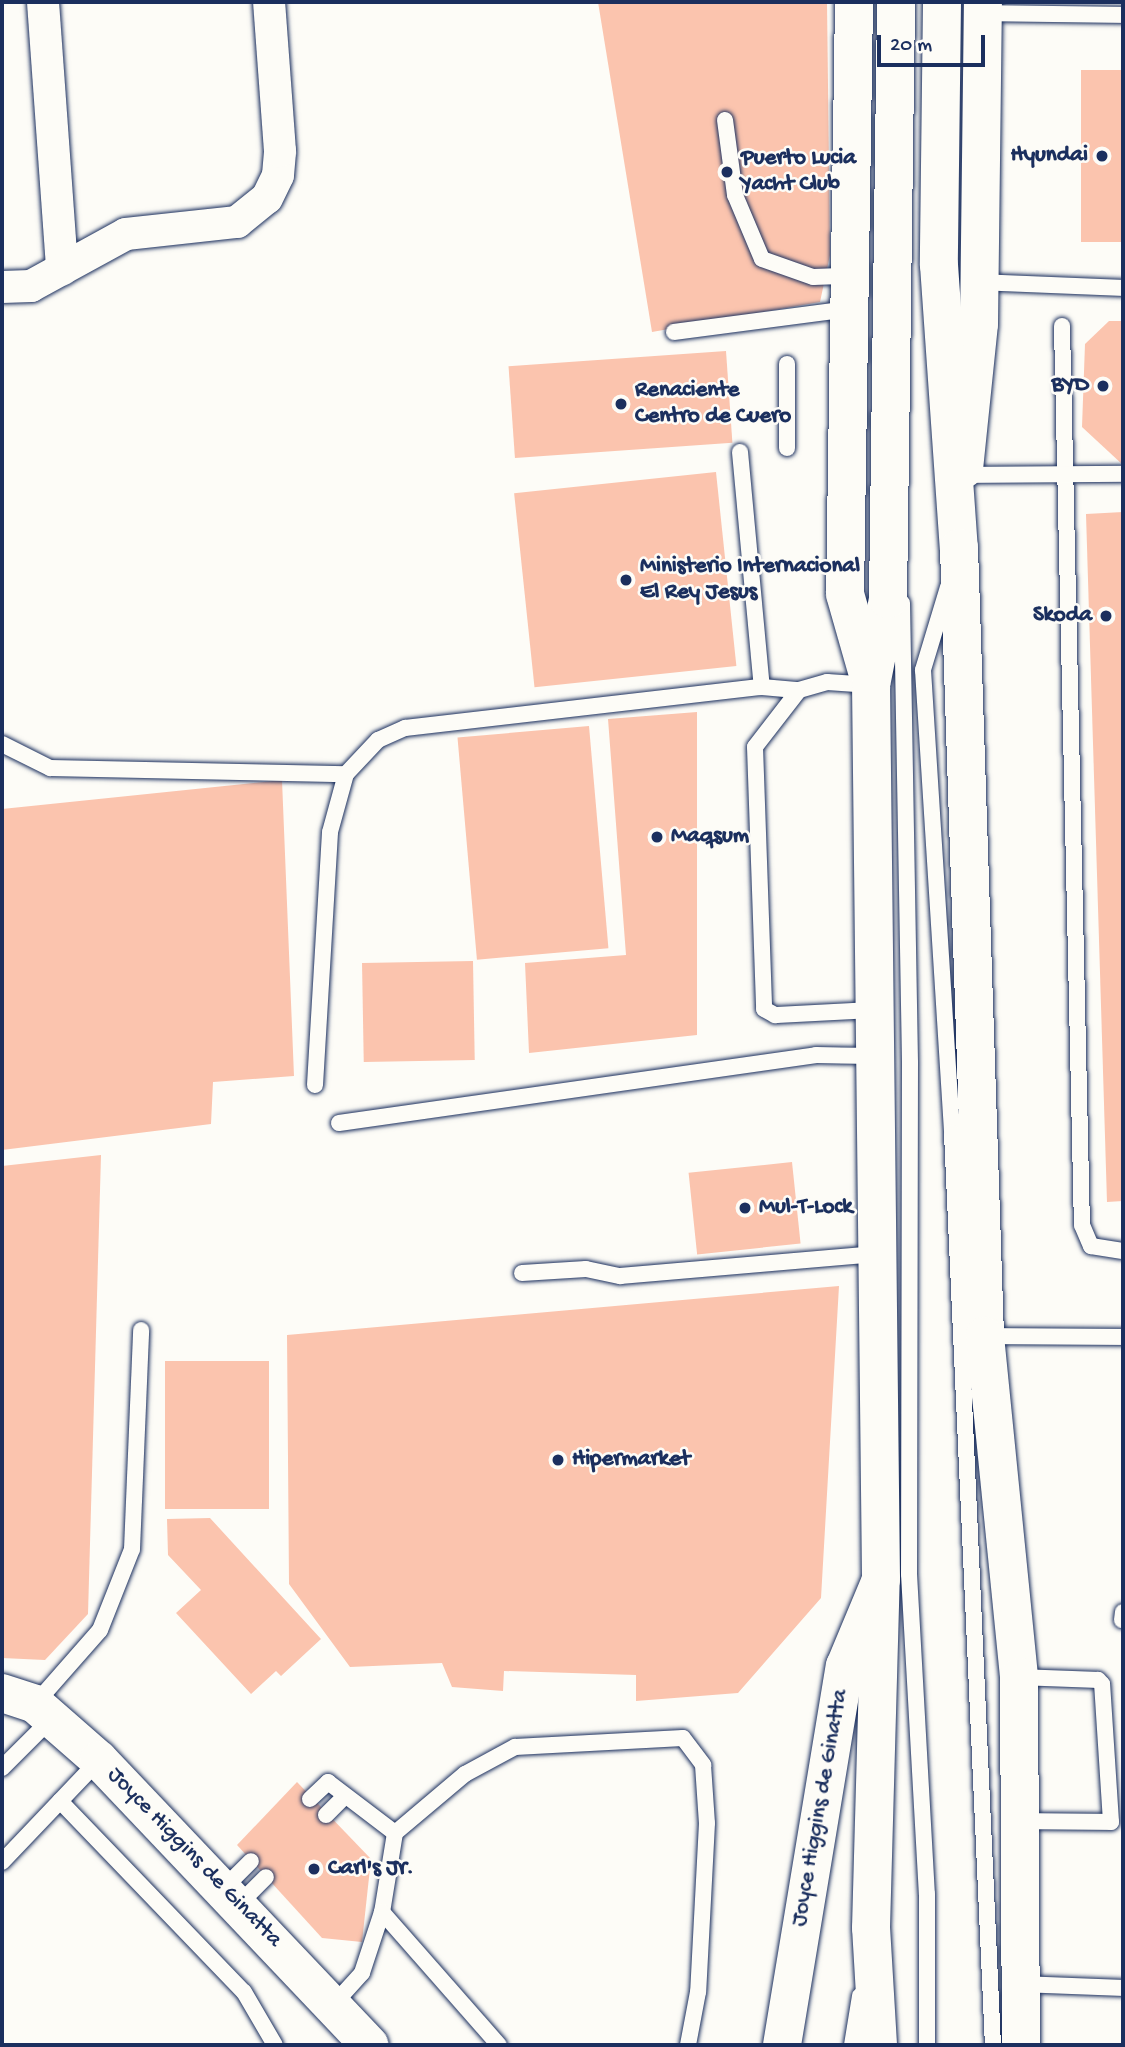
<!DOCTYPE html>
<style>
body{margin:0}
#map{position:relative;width:1125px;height:2047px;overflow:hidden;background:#fdfcf7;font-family:"Gochi Hand",sans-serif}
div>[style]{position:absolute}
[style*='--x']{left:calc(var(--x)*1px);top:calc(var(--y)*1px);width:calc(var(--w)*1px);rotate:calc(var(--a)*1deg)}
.building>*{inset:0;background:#fbc4ae;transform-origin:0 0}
.roads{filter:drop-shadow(0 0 2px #1b2f5e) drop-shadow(0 0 2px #1b2f5e)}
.lane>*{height:16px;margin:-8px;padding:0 8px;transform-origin:8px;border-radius:8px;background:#fdfcf7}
.street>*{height:32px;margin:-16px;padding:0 16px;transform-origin:16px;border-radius:16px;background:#fdfcf7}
.secondary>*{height:38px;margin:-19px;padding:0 19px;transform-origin:19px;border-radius:19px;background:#fdfcf7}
.primary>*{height:38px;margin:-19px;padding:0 19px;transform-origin:19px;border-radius:19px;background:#fdfcf7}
.dots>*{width:19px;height:19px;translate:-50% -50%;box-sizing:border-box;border:4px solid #fdfcf7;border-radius:50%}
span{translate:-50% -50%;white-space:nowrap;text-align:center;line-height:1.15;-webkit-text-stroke:5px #fdfcf7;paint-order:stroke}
.poi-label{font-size:23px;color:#1b2f5e;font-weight:700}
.right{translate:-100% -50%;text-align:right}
.left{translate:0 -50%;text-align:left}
.street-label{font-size:23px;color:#1b2f5e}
.frame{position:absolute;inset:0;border:4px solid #1b2f5e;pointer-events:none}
.scale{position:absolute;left:877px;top:35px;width:108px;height:32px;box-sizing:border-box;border:4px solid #1b2f5e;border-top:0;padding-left:9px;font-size:21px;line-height:24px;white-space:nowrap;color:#1b2f5e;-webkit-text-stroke:5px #fdfcf7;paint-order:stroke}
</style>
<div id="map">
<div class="building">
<div style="clip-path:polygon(598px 2px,827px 2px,830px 255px,820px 302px,652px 332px)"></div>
<div style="left:1081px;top:70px;width:42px;height:172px"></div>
<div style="clip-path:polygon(1109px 321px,1123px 321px,1123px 465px,1082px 427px,1085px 344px)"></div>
<div style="left:726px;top:351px;width:92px;height:218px;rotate:86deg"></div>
<div style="left:716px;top:472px;width:195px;height:203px;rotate:84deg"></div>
<div style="clip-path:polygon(1123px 512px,1123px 1201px,1107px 1202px,1086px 514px)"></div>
<div style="clip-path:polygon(697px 712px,697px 1035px,529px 1053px,525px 963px,626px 955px,608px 719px)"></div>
<div style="left:589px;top:726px;width:223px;height:132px;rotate:85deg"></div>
<div style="clip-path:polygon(282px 780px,294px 1076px,213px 1082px,211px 1124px,2px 1150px,2px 809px)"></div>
<div style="left:473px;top:961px;width:99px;height:111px;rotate:89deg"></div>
<div style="clip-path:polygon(101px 1155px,88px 1614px,45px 1660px,2px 1658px,2px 1166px)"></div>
<div style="left:792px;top:1162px;width:82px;height:104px;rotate:84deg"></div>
<div style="clip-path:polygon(839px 1286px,821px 1598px,738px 1693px,636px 1701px,636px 1675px,504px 1671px,503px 1691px,452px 1687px,442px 1663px,350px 1667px,289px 1584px,287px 1335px)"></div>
<div style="left:269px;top:1361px;width:148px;height:104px;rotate:90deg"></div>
<div style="clip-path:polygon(210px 1518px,321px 1639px,281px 1676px,276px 1671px,251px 1694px,176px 1613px,201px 1590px,168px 1555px,167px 1519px)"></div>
<div style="clip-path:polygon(297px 1782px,371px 1859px,362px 1942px,322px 1938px,237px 1845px)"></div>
</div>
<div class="roads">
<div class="lane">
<div style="--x:983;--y:13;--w:140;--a:0.8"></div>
<div style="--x:725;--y:120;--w:76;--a:82.4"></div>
<div style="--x:735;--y:195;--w:69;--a:67.1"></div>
<div style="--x:762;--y:259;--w:54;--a:19.4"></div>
<div style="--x:813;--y:277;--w:36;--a:-2"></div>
<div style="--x:979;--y:282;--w:144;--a:2.4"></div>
<div style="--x:1062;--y:326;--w:899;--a:88.73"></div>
<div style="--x:1082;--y:1225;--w:23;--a:67"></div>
<div style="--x:1091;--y:1246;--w:32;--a:9"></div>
<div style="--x:674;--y:332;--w:176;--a:-7.5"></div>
<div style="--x:787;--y:364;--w:84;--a:90"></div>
<div style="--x:740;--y:452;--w:236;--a:84.7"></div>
<div style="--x:963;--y:475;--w:160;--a:-0.4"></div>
<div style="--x:948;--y:587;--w:87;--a:106.8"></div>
<div style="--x:923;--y:670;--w:464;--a:86.4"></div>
<div style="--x:952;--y:1133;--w:913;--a:87.43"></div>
<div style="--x:902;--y:603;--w:460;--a:89"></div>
<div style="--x:910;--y:1063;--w:511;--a:90.11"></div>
<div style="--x:909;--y:1574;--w:321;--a:86.8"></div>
<div style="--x:927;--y:1894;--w:151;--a:90"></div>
<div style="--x:871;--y:685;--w:44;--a:-176.1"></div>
<div style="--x:827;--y:682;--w:29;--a:164"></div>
<div style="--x:799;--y:690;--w:72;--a:127.7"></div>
<div style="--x:755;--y:747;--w:262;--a:88"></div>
<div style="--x:764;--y:1009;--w:13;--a:29"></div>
<div style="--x:775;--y:1015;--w:99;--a:-2.9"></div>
<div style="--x:2;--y:744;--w:54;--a:26.6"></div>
<div style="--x:50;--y:768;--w:296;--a:1.2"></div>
<div style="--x:315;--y:1085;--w:253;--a:-86.6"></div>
<div style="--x:330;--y:832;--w:60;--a:-74.6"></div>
<div style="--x:346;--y:774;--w:47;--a:-46.7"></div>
<div style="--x:378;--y:740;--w:30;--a:-24"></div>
<div style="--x:405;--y:728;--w:359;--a:-6.6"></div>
<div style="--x:762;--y:687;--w:37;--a:5"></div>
<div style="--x:339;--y:1123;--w:482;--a:-8.1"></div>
<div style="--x:816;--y:1055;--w:59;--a:1"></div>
<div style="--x:522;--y:1273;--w:64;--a:-3.6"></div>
<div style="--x:586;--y:1269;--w:35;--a:12"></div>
<div style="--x:620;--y:1276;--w:257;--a:-4.9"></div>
<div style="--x:986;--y:1336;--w:137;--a:0.4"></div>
<div style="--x:1122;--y:1620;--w:8;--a:-83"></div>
<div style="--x:35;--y:1704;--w:98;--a:-48.7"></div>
<div style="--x:100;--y:1630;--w:87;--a:-68.4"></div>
<div style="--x:132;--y:1549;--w:219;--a:-87.6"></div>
<div style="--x:2;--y:1768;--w:71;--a:-45"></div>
<div style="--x:310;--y:1799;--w:25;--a:-43"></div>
<div style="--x:328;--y:1782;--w:84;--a:37.3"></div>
<div style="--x:395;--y:1833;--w:80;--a:99.3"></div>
<div style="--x:382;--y:1912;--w:64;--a:108.2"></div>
<div style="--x:362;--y:1973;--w:43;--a:132.2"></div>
<div style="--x:60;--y:1801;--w:265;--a:46.1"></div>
<div style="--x:244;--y:1992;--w:61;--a:59.7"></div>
<div style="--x:326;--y:1815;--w:25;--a:-45"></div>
<div style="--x:1019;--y:1821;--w:92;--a:0.6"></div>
<div style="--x:1111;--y:1822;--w:138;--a:-93.7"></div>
<div style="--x:1102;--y:1684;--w:6;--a:-135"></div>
<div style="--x:1098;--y:1680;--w:79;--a:-177.8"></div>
<div style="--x:395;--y:1833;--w:92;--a:-40.1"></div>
<div style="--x:465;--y:1774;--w:57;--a:-28.4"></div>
<div style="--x:515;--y:1747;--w:168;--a:-3.1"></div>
<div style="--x:683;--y:1738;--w:34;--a:53"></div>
<div style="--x:703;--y:1765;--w:58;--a:86.1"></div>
<div style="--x:707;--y:1823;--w:169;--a:93"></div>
<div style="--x:698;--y:1992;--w:54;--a:100.7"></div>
<div style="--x:2;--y:1862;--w:141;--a:-46.4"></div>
<div style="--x:224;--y:1888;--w:38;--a:-45"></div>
<div style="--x:239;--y:1904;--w:38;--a:-45"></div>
<div style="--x:382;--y:1912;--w:177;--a:48.7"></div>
<div style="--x:1021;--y:1984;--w:102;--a:2.2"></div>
<div style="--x:852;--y:2045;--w:50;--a:-80.7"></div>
</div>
<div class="street">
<div style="--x:43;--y:2;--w:268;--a:85.9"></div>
<div style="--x:2;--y:287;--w:29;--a:-2"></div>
<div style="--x:31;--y:286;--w:108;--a:-28.7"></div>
<div style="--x:126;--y:234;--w:112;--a:-6.2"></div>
<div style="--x:237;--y:222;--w:38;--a:-39"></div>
<div style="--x:267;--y:198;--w:25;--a:-64"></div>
<div style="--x:278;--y:175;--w:24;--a:-85"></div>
<div style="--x:280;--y:151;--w:149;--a:-94.2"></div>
</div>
<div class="secondary">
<div style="--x:854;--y:2;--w:592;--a:90.87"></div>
<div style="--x:845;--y:594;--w:95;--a:74.1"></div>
<div style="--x:964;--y:469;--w:146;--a:-84.1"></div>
<div style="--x:979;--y:324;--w:322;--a:-89.3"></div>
<div style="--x:2;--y:1693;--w:35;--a:18"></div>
<div style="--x:35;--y:1704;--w:85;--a:41.2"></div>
<div style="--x:99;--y:1760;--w:393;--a:46.5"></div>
<div style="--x:782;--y:2045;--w:384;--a:-80.6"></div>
<div style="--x:845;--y:1666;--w:93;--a:-67.3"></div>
</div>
<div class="primary">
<div style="--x:942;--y:2;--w:263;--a:90.7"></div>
<div style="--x:939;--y:265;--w:284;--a:86"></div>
<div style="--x:959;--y:548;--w:788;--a:88.11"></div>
<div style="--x:985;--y:1336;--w:343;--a:84.3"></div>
<div style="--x:1019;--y:1677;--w:368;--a:89.7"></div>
<div style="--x:878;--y:2045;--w:117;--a:-93.4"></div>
<div style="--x:871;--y:1928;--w:350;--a:-88.4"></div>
<div style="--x:881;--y:1578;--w:893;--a:-90.64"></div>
<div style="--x:871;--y:685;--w:88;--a:-78.8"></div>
<div style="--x:888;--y:599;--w:597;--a:-89.23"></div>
</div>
</div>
<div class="dots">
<div style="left:1102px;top:156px;background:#1b2f5e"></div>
<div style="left:727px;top:172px;background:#1b2f5e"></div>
<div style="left:1103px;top:386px;background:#1b2f5e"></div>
<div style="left:621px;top:404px;background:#1b2f5e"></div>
<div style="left:626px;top:580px;background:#1b2f5e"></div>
<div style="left:1106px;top:616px;background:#1b2f5e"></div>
<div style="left:657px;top:837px;background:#1b2f5e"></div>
<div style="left:745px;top:1208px;background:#1b2f5e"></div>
<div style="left:558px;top:1460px;background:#1b2f5e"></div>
<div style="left:314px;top:1869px;background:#1b2f5e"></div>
</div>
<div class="poi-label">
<span class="right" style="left:1088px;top:156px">Hyundai</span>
<span class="left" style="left:741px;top:172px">Puerto Lucia<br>Yacht Club</span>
<span class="right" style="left:1089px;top:386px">BYD</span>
<span class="left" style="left:635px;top:404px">Renaciente<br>Centro de Cuero</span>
<span class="left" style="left:640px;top:580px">Ministerio Internacional<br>El Rey Jesus</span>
<span class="right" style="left:1092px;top:616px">Skoda</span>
<span class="left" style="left:671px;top:837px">Maqsum</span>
<span class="left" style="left:759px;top:1208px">Mul-T-Lock</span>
<span class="left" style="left:572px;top:1460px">Hipermarket</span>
<span class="left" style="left:328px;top:1869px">Carl's Jr.</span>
</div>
<div class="street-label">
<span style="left:821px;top:1808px;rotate:-80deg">Joyce Higgins de Ginatta</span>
<span style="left:194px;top:1858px;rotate:46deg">Joyce Higgins de Ginatta</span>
</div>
<div class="frame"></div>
<div class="scale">20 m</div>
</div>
